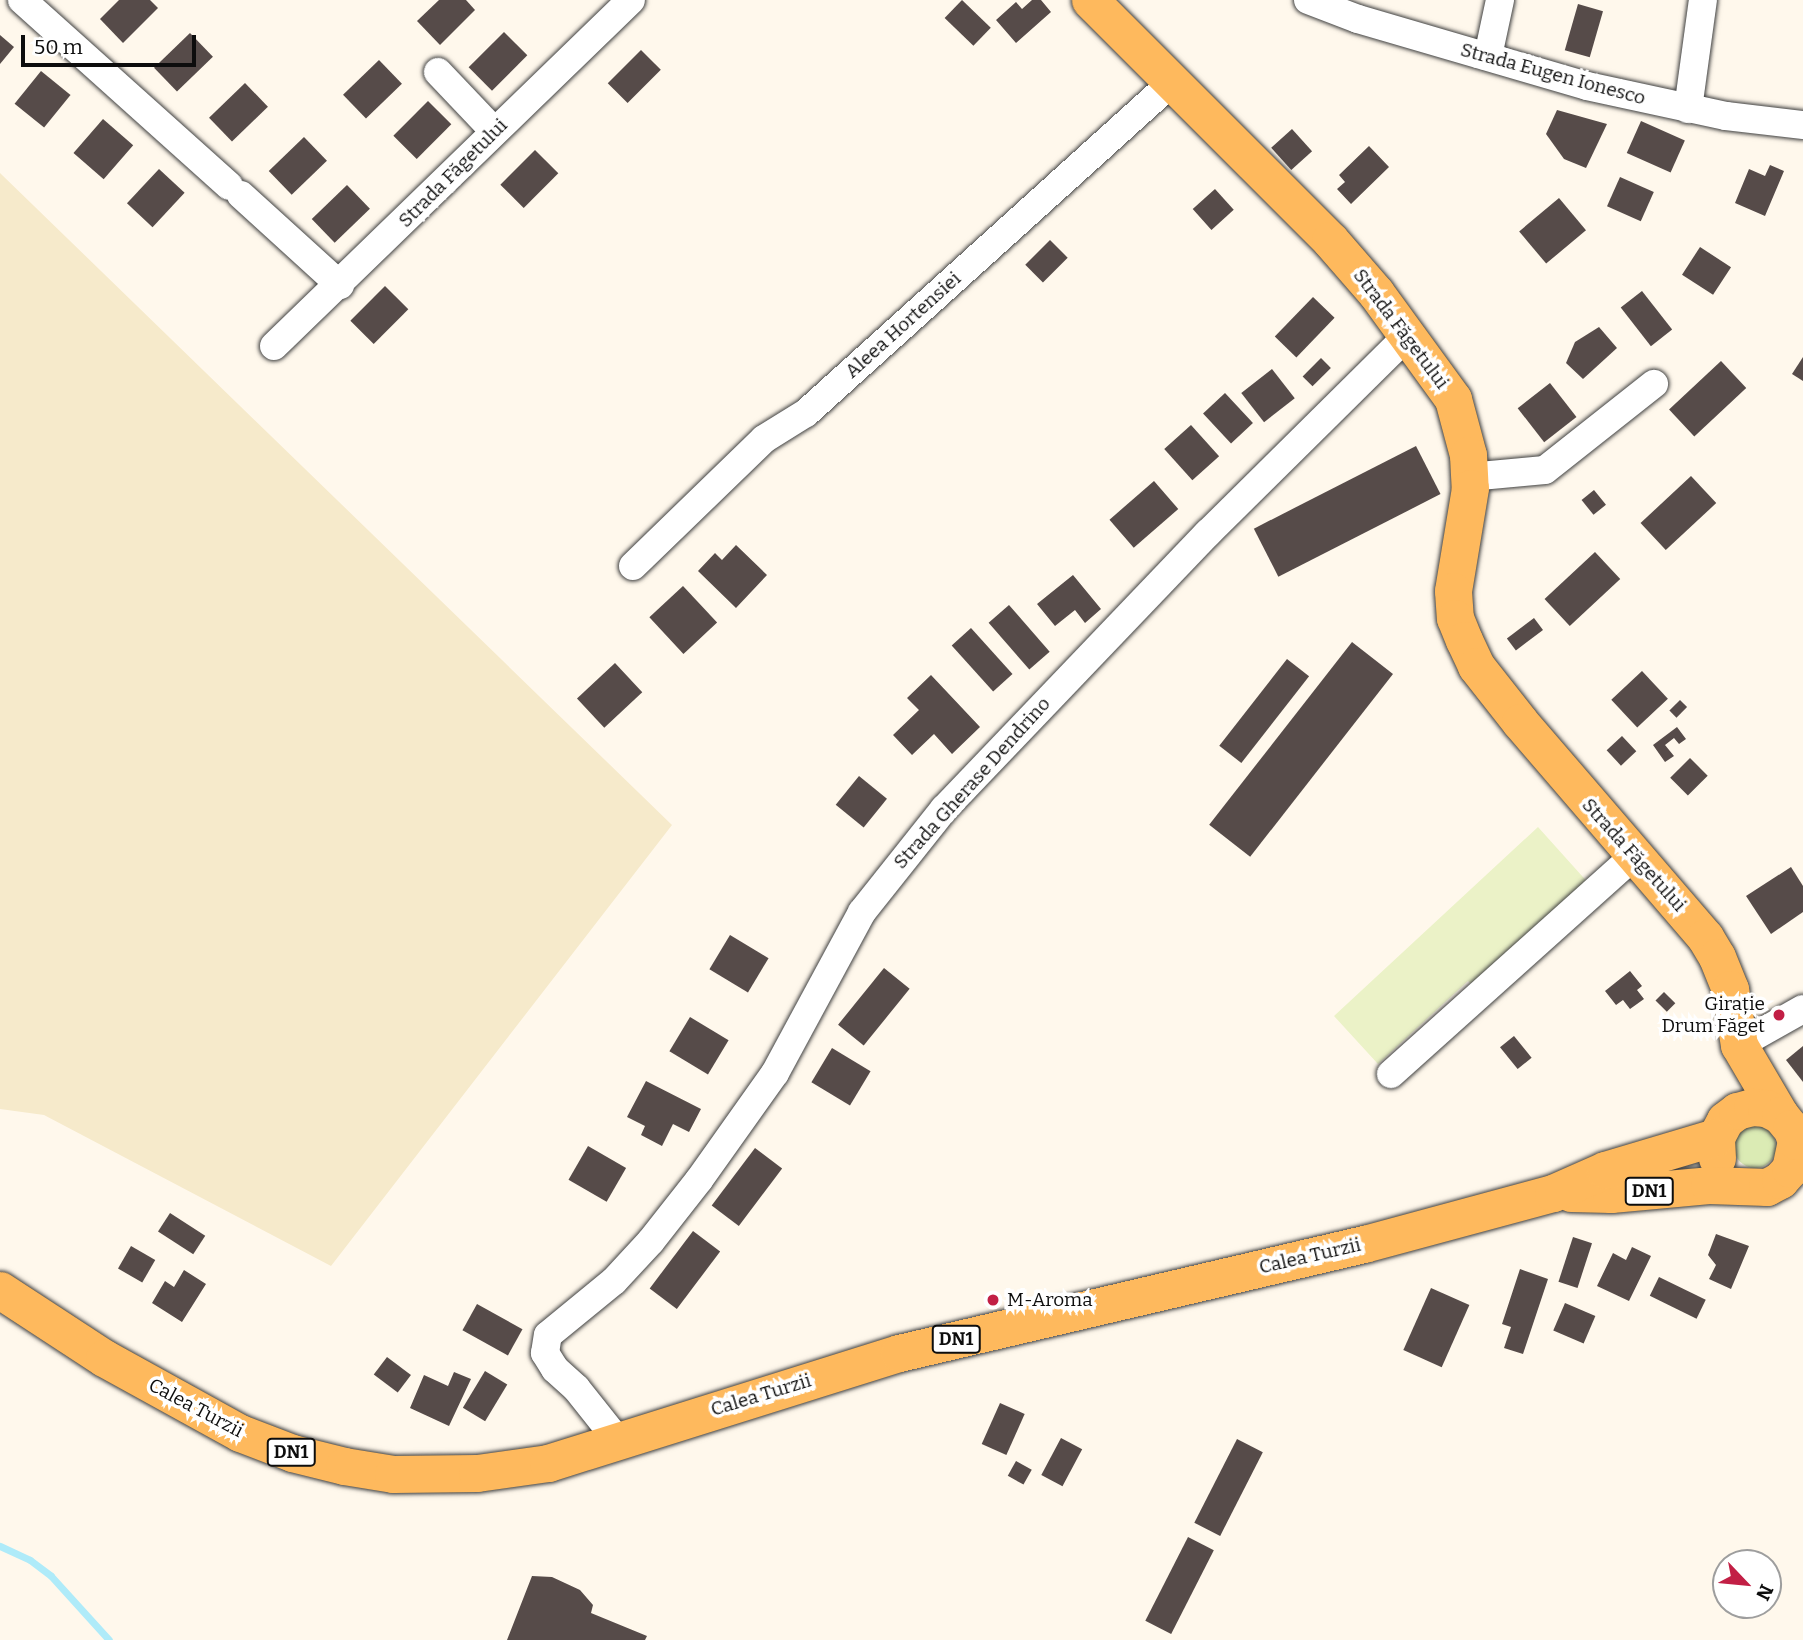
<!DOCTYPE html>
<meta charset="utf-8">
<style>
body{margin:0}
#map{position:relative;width:1803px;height:1640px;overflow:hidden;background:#fff8ec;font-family:Bitter,serif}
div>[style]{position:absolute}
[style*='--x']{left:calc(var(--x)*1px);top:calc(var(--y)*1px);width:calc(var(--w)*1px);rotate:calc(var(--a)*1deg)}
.farmland>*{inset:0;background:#f6eacb}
.green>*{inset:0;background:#dbebb4}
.round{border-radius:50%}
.pitch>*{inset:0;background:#ebf2c7}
.stream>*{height:7px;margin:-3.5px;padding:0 3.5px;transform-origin:3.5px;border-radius:3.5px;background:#afebf9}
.building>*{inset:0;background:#564b49;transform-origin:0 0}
.roads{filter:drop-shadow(0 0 2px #404040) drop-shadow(0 0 2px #404040)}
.minor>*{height:28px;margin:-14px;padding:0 14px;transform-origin:14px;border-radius:14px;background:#fff}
.major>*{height:37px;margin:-18.5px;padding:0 18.5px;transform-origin:18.5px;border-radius:18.5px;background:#feb95d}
.dots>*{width:19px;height:19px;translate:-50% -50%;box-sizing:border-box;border:4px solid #fff;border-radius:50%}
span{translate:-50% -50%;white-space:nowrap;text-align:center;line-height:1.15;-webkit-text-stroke:7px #fff;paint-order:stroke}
.shield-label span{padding:2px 5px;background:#fff;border:2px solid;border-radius:5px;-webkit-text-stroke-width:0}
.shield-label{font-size:18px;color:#0d0d0d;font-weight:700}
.street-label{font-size:19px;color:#0d0d0d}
.poi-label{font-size:19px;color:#0d0d0d}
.right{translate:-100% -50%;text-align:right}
.left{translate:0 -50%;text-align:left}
.north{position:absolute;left:1712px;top:1549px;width:70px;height:70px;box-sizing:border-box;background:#fff;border:2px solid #9e9e9e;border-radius:50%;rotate:116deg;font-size:19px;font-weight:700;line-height:28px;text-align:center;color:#0d0d0d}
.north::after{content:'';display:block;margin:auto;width:24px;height:32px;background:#c21f45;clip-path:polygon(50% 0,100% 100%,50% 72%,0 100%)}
.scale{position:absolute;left:21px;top:35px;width:175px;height:32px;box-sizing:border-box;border:4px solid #0d0d0d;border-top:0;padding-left:9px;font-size:21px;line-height:24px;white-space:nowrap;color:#0d0d0d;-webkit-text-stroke:5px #fff;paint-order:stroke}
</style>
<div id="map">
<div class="farmland">
<div style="clip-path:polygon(0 173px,672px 825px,331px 1266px,44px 1115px,0 1109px)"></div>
</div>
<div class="green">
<div class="round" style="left:1734px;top:1126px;width:42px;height:42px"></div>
</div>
<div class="pitch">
<div style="clip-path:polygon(1538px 827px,1591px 886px,1478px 990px,1468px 981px,1378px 1064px,1334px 1016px)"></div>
</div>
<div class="stream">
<div style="--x:0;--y:1546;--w:33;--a:25"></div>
<div style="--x:30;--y:1560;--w:26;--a:37"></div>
<div style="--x:51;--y:1576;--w:86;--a:47.8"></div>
</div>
<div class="building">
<div style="clip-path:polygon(119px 0,150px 0,158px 8px,123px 43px,100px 19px)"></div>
<div style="clip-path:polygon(439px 0,466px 0,475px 10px,440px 45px,417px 21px)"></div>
<div style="left:962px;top:0;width:40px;height:25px;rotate:44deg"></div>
<div style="clip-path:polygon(1032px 0,1041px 0,1051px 12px,1016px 43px,996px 20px,1016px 2px,1022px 9px)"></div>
<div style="left:1578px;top:4px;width:26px;height:48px;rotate:16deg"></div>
<div style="left:504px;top:32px;width:33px;height:50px;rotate:45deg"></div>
<div style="left:190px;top:33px;width:33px;height:50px;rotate:46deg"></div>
<div style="clip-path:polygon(0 35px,14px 47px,0 64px)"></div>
<div style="left:641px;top:50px;width:28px;height:47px;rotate:45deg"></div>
<div style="left:379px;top:60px;width:33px;height:50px;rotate:46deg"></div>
<div style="left:41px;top:71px;width:38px;height:42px;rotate:39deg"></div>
<div style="left:245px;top:83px;width:33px;height:50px;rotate:46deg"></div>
<div style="left:428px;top:101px;width:33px;height:49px;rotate:45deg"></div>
<div style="clip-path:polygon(1557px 110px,1607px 124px,1586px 168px,1564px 159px,1546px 134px)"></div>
<div style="left:103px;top:119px;width:40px;height:45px;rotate:41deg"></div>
<div style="left:1641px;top:121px;width:48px;height:35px;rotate:24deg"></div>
<div style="left:1292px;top:129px;width:30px;height:28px;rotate:48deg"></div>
<div style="left:304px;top:137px;width:33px;height:49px;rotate:46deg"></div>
<div style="clip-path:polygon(1369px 146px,1389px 167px,1351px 204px,1337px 189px,1345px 182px,1339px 175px)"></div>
<div style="left:535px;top:150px;width:33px;height:49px;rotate:45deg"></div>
<div style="clip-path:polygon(1770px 165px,1784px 171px,1765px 216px,1735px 203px,1749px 169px,1765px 176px)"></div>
<div style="left:159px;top:169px;width:35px;height:47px;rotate:43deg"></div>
<div style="left:1620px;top:177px;width:37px;height:32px;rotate:24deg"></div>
<div style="left:347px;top:185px;width:33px;height:49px;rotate:46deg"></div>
<div style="left:1215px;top:189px;width:28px;height:30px;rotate:48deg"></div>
<div style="left:1559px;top:198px;width:42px;height:52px;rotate:50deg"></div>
<div style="left:1050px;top:240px;width:25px;height:35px;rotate:45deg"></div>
<div style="left:1700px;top:247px;width:37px;height:33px;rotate:33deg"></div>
<div style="left:385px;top:286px;width:33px;height:49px;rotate:45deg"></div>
<div style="left:1642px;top:291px;width:49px;height:27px;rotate:52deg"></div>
<div style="left:1313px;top:297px;width:30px;height:55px;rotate:44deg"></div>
<div style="clip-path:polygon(1599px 327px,1617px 348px,1583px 379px,1566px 363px,1575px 342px)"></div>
<div style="clip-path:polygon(1803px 357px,1803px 381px,1792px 374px)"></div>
<div style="left:1321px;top:358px;width:14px;height:26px;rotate:45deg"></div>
<div style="left:1721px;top:361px;width:37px;height:71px;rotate:47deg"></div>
<div style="left:1272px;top:369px;width:37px;height:39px;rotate:52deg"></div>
<div style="left:1550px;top:383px;width:43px;height:41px;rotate:52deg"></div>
<div style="left:1225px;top:393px;width:41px;height:30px;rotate:47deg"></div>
<div style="left:1191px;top:425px;width:42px;height:36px;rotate:48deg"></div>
<div style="left:1416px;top:446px;width:54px;height:182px;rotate:63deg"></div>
<div style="left:1691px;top:476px;width:37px;height:69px;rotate:47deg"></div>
<div style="left:1154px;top:481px;width:37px;height:59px;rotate:49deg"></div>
<div style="left:1594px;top:490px;width:19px;height:16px;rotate:51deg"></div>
<div style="clip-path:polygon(736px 545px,767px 575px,736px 608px,698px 571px,715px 553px,722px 560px)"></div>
<div style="left:1595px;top:552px;width:37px;height:69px;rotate:47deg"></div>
<div style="clip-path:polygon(1073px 575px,1101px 609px,1085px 623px,1075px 610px,1055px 626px,1037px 604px)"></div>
<div style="left:683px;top:586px;width:50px;height:46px;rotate:47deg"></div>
<div style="left:1009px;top:605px;width:62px;height:27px;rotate:49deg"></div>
<div style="left:1534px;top:618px;width:15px;height:34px;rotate:53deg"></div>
<div style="left:971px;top:628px;width:62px;height:26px;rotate:48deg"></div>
<div style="left:1352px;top:642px;width:52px;height:232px;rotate:38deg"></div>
<div style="left:1287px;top:659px;width:28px;height:110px;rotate:38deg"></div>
<div style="left:615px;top:663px;width:40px;height:52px;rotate:47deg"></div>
<div style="left:1642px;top:671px;width:38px;height:42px;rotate:47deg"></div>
<div style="clip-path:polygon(931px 675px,980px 727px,952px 754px,934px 734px,912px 755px,893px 735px,919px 710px,907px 698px)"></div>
<div style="left:1680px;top:700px;width:10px;height:15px;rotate:45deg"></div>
<div style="clip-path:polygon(1677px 727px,1686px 739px,1679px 744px,1674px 738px,1665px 745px,1674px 756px,1665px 762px,1653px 745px)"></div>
<div style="left:1622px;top:736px;width:21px;height:21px;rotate:47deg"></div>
<div style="left:1690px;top:758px;width:25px;height:28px;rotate:45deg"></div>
<div style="left:859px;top:776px;width:36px;height:37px;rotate:39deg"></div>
<div style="clip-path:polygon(1791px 867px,1803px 886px,1803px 912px,1771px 934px,1746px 896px)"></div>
<div style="left:730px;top:935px;width:45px;height:40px;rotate:31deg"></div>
<div style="left:884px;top:968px;width:33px;height:73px;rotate:39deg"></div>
<div style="clip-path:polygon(1630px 971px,1642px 986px,1637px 990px,1644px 999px,1630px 1009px,1623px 1000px,1616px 1005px,1605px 991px)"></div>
<div style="left:1664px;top:992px;width:16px;height:12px;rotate:45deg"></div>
<div style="left:690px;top:1017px;width:45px;height:40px;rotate:31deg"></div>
<div style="left:1514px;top:1036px;width:28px;height:18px;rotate:51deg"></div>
<div style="clip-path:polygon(1803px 1046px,1803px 1082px,1786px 1060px)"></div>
<div style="left:832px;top:1048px;width:45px;height:40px;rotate:31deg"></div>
<div style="clip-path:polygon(646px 1081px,701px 1109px,689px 1132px,673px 1124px,662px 1146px,641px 1135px,645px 1126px,627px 1117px)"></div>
<div style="left:588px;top:1146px;width:44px;height:39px;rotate:30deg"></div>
<div style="left:755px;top:1148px;width:34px;height:72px;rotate:37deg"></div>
<div style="left:170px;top:1213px;width:42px;height:22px;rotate:33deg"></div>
<div style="left:693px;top:1231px;width:34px;height:72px;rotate:37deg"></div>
<div style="clip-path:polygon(1716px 1234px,1749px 1246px,1731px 1289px,1709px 1279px,1716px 1265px,1708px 1255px)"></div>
<div style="left:1573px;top:1237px;width:20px;height:47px;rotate:18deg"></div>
<div style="left:131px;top:1246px;width:28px;height:26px;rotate:30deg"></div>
<div style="clip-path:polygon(1632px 1247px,1651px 1256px,1629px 1301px,1597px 1286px,1613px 1253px,1626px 1260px)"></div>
<div style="clip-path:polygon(1520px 1269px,1548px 1279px,1523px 1354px,1504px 1348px,1511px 1327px,1502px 1324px)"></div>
<div style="clip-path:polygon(184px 1270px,206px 1284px,182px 1322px,152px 1303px,165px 1281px,174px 1287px)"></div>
<div style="left:1659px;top:1277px;width:52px;height:21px;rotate:26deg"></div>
<div style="left:1431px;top:1288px;width:42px;height:68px;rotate:24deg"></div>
<div style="left:1565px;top:1303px;width:33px;height:30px;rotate:23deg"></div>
<div style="left:477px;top:1304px;width:52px;height:30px;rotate:29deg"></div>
<div style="left:387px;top:1357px;width:30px;height:22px;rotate:37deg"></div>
<div style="left:485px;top:1371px;width:26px;height:43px;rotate:31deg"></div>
<div style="clip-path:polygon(454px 1372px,471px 1379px,449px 1426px,410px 1408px,424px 1375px,448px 1386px)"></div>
<div style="left:1000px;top:1403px;width:27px;height:45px;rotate:24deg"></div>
<div style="left:1061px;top:1438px;width:24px;height:42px;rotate:28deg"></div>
<div style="left:1237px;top:1439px;width:29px;height:94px;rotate:27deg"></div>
<div style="left:1016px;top:1461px;width:18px;height:17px;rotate:29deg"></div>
<div style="left:1188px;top:1537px;width:29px;height:94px;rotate:27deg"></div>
<div style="clip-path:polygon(532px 1576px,552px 1577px,580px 1590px,593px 1605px,591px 1613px,647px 1636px,645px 1640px,507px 1640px)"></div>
</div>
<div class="roads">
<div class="minor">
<div style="--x:22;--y:0;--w:278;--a:41.9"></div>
<div style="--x:1308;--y:0;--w:53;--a:20.8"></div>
<div style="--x:1358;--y:19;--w:239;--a:16.3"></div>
<div style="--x:1587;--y:86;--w:142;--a:12.2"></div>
<div style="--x:1726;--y:116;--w:78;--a:6.7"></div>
<div style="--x:1488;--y:56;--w:57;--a:-77.9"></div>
<div style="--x:438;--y:72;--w:81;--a:46.5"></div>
<div style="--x:1688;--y:109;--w:110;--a:-82.2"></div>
<div style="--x:241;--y:195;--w:134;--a:42.3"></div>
<div style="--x:274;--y:346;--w:497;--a:-44.1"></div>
<div style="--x:1469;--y:477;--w:76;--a:-5.3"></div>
<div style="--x:1545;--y:470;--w:139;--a:-38.3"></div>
<div style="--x:633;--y:566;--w:182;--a:-44.1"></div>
<div style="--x:764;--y:439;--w:49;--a:-31.8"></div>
<div style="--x:806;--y:413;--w:495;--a:-42.1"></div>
<div style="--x:1739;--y:1045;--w:73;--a:-29.4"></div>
<div style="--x:1391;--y:1074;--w:326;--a:-41.9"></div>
<div style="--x:619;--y:1442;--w:69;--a:-128.5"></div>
<div style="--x:576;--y:1388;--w:28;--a:-138"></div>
<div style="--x:555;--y:1369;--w:19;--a:-122"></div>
<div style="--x:545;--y:1353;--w:18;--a:-81"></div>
<div style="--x:548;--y:1335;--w:85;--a:-39.3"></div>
<div style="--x:614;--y:1281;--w:54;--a:-47.2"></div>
<div style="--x:651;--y:1241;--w:78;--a:-51.8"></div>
<div style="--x:699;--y:1180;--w:131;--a:-54.6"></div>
<div style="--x:775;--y:1073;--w:183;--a:-61.6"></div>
<div style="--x:862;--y:912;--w:132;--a:-51.5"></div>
<div style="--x:944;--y:809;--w:382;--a:-46.3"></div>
<div style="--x:1208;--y:533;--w:281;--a:-44.7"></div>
</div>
<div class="major">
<div style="--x:1090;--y:0;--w:339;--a:45"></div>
<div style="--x:1330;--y:240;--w:70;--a:49"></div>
<div style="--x:1376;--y:293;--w:131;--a:54"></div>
<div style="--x:1453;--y:399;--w:58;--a:75"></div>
<div style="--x:1468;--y:455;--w:33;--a:87"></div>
<div style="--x:1470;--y:488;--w:104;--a:99.4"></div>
<div style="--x:1453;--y:591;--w:27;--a:86"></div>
<div style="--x:1455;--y:618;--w:24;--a:68"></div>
<div style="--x:1464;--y:640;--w:29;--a:65"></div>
<div style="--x:1476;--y:666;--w:71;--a:51.8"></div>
<div style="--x:1520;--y:722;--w:284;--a:49.3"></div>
<div style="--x:1705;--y:937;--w:23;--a:59"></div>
<div style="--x:1717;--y:957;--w:35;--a:68"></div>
<div style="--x:1730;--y:989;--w:57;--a:80.9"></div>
<div style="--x:1739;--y:1045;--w:81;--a:59.6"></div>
<div style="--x:1717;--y:1158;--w:21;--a:-93"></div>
<div style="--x:1716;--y:1137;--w:19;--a:-62"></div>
<div style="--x:1725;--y:1120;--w:15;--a:-37"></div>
<div style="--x:1737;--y:1111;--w:16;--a:-15"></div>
<div style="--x:1752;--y:1107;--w:14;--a:4"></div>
<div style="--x:1766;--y:1108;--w:16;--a:27"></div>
<div style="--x:1780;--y:1115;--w:13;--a:51"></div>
<div style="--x:1571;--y:1193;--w:40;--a:1.4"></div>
<div style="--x:1611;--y:1194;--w:98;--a:-5.2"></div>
<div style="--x:1709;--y:1185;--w:58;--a:2"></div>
<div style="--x:1767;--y:1187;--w:15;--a:-28"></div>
<div style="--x:1780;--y:1180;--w:15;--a:-48"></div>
<div style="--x:1790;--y:1169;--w:29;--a:-78"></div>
<div style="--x:1796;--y:1141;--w:14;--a:-111"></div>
<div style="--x:0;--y:1290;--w:124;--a:33.2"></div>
<div style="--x:104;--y:1358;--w:155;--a:28.9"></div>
<div style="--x:240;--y:1433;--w:56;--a:21"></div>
<div style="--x:292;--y:1453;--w:54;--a:14"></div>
<div style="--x:344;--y:1466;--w:50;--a:9.3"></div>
<div style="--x:393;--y:1474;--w:84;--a:-0.7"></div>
<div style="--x:477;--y:1473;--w:72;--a:-8"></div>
<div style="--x:548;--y:1463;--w:368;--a:-17.4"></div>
<div style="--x:899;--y:1353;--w:478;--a:-13.2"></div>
<div style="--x:1364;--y:1244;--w:196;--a:-15.1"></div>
<div style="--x:1553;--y:1193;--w:57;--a:-23.9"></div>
<div style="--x:1605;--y:1170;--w:116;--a:-16.6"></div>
</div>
</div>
<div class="dots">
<div style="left:1779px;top:1015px;background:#c21f45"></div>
<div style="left:993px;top:1300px;background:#c21f45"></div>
</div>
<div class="shield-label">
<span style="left:1649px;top:1191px">DN1</span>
<span style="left:956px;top:1339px">DN1</span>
<span style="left:291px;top:1452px">DN1</span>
</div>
<div class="street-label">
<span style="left:1553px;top:74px;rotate:15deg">Strada Eugen Ionesco</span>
<span style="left:453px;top:173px;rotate:-45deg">Strada Făgetului</span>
<span style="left:903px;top:325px;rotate:-42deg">Aleea Hortensiei</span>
<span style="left:1401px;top:329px;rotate:53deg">Strada Făgetului</span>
<span style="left:972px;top:783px;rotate:-48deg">Strada Gherase Dendrino</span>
<span style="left:1634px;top:855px;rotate:48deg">Strada Făgetului</span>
<span style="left:1310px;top:1256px;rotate:-13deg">Calea Turzii</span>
<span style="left:761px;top:1395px;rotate:-17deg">Calea Turzii</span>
<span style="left:196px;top:1408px;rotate:28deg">Calea Turzii</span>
</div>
<div class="poi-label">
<span class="right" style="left:1765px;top:1015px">Girație<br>Drum Făget</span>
<span class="left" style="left:1007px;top:1300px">M-Aroma</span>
</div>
<div class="north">N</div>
<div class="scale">50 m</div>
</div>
